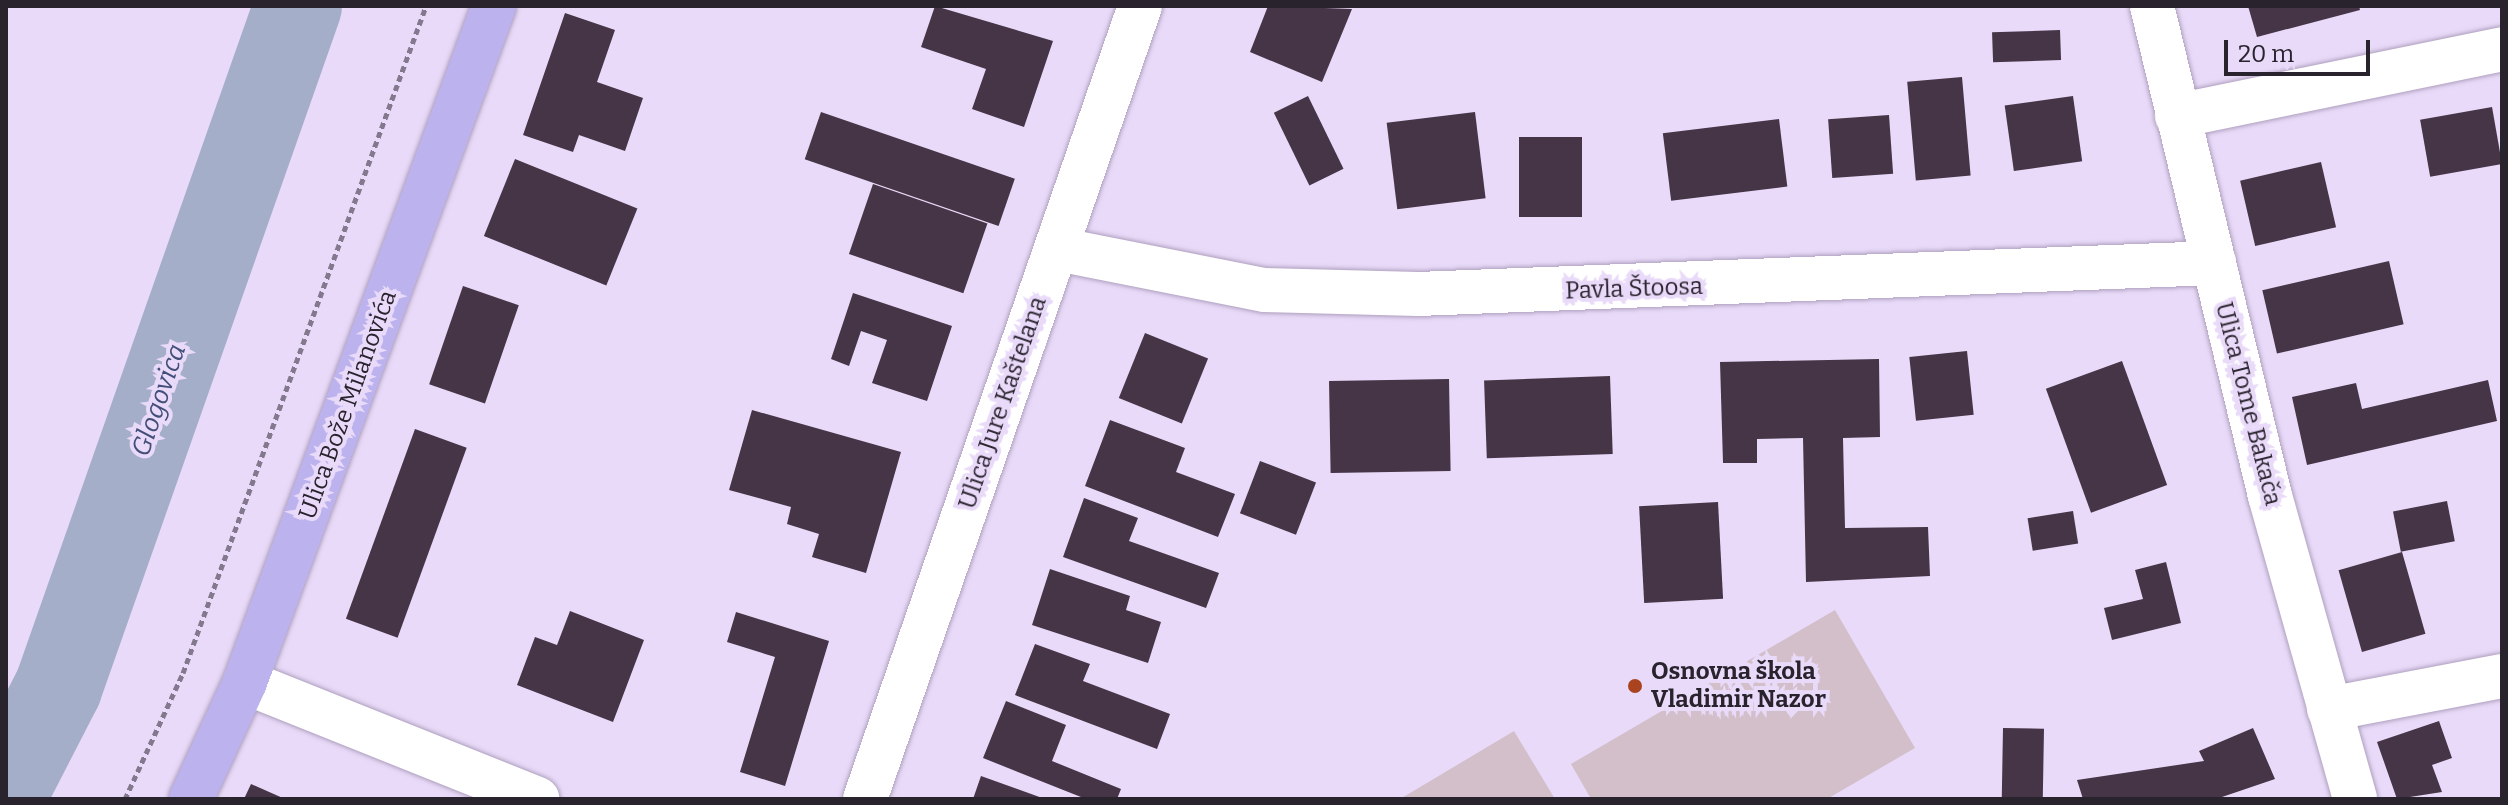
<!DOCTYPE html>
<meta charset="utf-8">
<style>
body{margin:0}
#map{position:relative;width:2508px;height:805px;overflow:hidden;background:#e9daf9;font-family:Bitter,serif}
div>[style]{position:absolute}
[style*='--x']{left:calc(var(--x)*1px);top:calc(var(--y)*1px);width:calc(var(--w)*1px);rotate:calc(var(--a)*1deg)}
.green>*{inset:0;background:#d3bfca}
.river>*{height:88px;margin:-44px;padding:0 44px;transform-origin:44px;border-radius:44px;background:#a5aec9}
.building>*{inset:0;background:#463447;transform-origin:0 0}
.path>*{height:5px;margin-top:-2.5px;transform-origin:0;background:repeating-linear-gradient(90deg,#83798e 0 6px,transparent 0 10px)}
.roads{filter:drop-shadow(0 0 2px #afa0be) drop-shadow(0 0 2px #afa0be)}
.minor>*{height:44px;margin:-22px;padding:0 22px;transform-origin:22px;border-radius:22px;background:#fff}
.primary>*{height:44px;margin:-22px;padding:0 22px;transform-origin:22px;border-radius:22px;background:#bcb2ee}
.dots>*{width:22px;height:22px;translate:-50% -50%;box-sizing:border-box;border:4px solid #e9daf9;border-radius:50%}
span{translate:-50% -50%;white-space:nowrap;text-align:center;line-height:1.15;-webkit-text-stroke:8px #e9daf9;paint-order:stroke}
.street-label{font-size:24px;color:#29232e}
.poi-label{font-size:24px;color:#29232e;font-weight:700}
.left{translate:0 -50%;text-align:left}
.water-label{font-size:26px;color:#434f78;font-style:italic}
.frame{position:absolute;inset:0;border:8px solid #29232e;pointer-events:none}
.scale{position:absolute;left:2224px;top:40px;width:146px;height:36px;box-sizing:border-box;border:4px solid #29232e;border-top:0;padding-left:10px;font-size:24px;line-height:28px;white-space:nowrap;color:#29232e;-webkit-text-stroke:6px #e9daf9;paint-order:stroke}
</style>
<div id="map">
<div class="green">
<div style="clip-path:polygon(1835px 610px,1915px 748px,1827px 799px,1591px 799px,1571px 764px)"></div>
<div style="clip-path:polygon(1514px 731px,1555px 799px,1400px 799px)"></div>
</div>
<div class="river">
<div style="--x:6;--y:789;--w:114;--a:-62.8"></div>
<div style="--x:58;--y:688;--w:723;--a:-70.61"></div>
</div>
<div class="building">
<div style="clip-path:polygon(935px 6px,1053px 41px,1024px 127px,972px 109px,986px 69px,921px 47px)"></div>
<div style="clip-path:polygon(1268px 6px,1352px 9px,1322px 82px,1250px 52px)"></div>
<div style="clip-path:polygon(2248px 6px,2359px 6px,2360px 10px,2257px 37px)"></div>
<div style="clip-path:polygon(565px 13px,615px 30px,597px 82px,643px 98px,625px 151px,579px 135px,573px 152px,523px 135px)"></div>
<div style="left:2060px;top:30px;width:30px;height:68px;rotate:88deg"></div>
<div style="left:1962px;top:77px;width:99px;height:55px;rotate:85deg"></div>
<div style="left:1308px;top:96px;width:81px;height:38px;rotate:64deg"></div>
<div style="left:2073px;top:96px;width:66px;height:69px;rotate:82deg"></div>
<div style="left:2492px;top:107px;width:58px;height:73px;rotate:80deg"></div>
<div style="left:821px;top:112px;width:205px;height:50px;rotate:19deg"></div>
<div style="left:1475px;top:112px;width:87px;height:89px;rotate:83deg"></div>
<div style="left:1889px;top:115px;width:59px;height:61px;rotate:86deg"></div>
<div style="left:1779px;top:119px;width:68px;height:117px;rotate:83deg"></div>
<div style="left:1519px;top:137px;width:63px;height:80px"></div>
<div style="left:515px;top:159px;width:132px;height:83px;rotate:22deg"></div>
<div style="left:2321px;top:162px;width:67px;height:83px;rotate:77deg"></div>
<div style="left:873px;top:184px;width:121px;height:74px;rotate:19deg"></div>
<div style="left:2389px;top:261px;width:65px;height:130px;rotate:77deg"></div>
<div style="left:463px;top:286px;width:59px;height:104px;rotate:19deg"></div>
<div style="clip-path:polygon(853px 293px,952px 326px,927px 401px,872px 383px,887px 340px,861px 331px,849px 366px,831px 359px)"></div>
<div style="left:1145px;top:333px;width:68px;height:70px;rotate:22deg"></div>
<div style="left:1967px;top:351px;width:64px;height:58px;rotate:84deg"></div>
<div style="clip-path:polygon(1879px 359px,1880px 437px,1843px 438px,1845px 528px,1928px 527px,1930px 576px,1806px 582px,1803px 438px,1757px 439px,1757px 463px,1723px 463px,1720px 362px)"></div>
<div style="left:2122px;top:361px;width:132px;height:81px;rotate:70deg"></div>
<div style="left:1610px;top:376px;width:78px;height:126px;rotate:88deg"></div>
<div style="left:1449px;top:379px;width:92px;height:120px;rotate:89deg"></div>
<div style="clip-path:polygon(2488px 380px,2497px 421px,2307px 465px,2292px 397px,2356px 383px,2362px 409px)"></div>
<div style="clip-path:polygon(752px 410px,901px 452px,866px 573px,812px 557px,819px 534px,787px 524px,791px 507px,729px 490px)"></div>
<div style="clip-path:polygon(1110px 420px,1185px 448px,1176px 472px,1235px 494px,1218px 537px,1085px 486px)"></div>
<div style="left:415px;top:429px;width:55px;height:202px;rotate:20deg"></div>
<div style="left:1260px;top:461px;width:60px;height:56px;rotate:21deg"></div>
<div style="clip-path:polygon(1084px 498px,1138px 518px,1129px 541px,1219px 573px,1206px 608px,1063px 557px)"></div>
<div style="left:2447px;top:501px;width:41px;height:55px;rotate:79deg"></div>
<div style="left:1718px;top:502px;width:97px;height:79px;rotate:87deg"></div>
<div style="left:2073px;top:511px;width:33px;height:46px;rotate:81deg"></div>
<div style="left:2402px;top:552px;width:85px;height:66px;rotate:74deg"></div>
<div style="clip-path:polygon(2166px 562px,2181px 623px,2112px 640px,2104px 608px,2143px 599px,2135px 570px)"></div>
<div style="clip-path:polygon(1050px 569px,1130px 596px,1126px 610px,1161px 622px,1148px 663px,1032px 625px)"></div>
<div style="clip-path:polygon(570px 611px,644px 640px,613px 722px,517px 685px,535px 637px,557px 645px)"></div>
<div style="clip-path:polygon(736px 612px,829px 641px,785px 786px,740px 772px,775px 657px,727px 642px)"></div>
<div style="clip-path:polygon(1035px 644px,1090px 664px,1083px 681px,1170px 714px,1157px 749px,1015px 695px)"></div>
<div style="clip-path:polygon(1006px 701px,1066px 725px,1052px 761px,1121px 789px,1117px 799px,1086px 799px,983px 758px)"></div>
<div style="clip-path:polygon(2439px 721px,2452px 758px,2432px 765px,2442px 792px,2397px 799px,2377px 742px)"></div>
<div style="left:2003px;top:728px;width:41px;height:71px;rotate:1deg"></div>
<div style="clip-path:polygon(2253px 728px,2275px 779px,2222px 797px,2083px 799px,2077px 780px,2204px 761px,2199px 751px)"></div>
<div style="clip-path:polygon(981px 776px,1045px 799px,973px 799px)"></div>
<div style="clip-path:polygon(251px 784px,285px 799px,244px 799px)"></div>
</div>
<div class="path">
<div style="--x:125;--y:799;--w:139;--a:-65.3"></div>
<div style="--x:183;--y:673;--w:710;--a:-69.98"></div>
</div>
<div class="roads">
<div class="minor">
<div style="--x:2152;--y:6;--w:504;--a:76.46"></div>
<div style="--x:2270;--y:496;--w:315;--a:74.3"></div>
<div style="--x:2177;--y:116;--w:332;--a:-11.6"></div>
<div style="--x:1057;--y:249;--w:211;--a:11.2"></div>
<div style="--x:1264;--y:290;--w:154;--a:1.5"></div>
<div style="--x:1418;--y:294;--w:797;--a:-2.23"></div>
<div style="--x:245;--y:682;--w:315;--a:21.8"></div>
<div style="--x:2329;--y:709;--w:176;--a:-10.8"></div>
<div style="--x:865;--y:799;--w:839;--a:-70.87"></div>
</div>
<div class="primary">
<div style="--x:191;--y:799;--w:129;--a:-65.2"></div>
<div style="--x:245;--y:682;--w:720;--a:-69.78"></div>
</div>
</div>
<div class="dots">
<div style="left:1635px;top:686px;background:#aa431f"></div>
</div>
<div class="street-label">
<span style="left:1634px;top:289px;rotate:-2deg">Pavla Štoosa</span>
<span style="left:1003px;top:403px;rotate:-71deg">Ulica Jure Kaštelana</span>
<span style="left:2248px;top:404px;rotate:76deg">Ulica Tome Bakača</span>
<span style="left:348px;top:405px;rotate:-70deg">Ulica Bože Milanovića</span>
</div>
<div class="poi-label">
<span class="left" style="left:1651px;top:686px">Osnovna škola<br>Vladimir Nazor</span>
</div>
<div class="water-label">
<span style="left:159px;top:400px;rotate:-71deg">Glogovica</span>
</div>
<div class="frame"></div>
<div class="scale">20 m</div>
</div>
